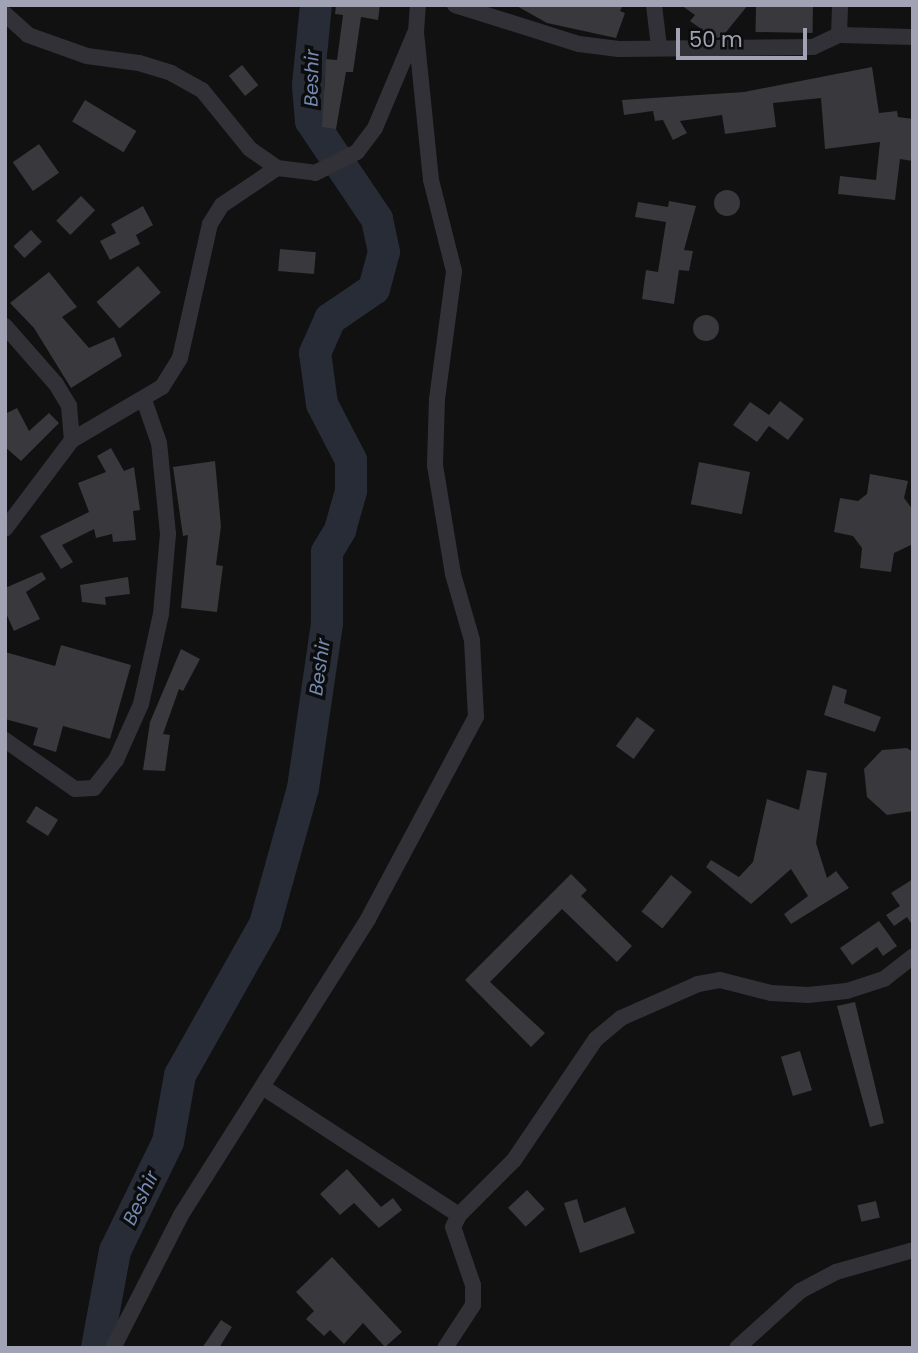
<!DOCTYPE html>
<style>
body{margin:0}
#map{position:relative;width:918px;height:1353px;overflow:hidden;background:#111112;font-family:Poppins,sans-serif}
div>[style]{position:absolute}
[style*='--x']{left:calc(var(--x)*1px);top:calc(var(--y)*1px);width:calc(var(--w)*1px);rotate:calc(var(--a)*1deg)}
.river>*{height:32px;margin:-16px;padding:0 16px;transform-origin:16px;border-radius:16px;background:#272c36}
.building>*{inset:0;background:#38383d;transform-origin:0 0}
.round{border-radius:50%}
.minor>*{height:16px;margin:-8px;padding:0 8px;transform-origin:8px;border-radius:8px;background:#323137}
span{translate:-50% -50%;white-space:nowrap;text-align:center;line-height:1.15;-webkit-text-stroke:7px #0c0c0d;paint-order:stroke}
.water-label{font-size:19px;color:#758ab1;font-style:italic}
.frame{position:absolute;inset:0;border:7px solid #a1a3b4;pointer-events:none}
.scale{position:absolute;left:676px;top:28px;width:131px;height:32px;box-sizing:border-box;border:4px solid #a1a3b4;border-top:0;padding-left:9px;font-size:21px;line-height:24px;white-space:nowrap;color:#a1a3b4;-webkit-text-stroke:5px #0c0c0d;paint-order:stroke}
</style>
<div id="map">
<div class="river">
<div style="--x:97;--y:1348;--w:99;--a:-79.5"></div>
<div style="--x:115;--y:1251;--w:121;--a:-64.1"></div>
<div style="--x:168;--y:1142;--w:68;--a:-79.8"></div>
<div style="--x:180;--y:1075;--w:173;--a:-60.6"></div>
<div style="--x:265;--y:924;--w:141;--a:-74.4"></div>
<div style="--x:303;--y:788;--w:166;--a:-81.7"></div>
<div style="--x:327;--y:624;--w:72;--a:-90"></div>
<div style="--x:327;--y:552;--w:26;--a:-59"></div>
<div style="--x:340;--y:530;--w:41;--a:-74.2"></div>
<div style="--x:351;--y:491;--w:31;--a:-90"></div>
<div style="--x:351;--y:460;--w:63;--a:-117.4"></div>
<div style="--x:322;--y:404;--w:51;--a:-97.8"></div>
<div style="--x:315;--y:353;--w:37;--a:-66"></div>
<div style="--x:330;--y:319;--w:53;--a:-34.3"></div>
<div style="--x:374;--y:289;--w:38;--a:-75"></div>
<div style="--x:384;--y:252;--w:34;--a:-102"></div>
<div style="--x:377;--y:219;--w:118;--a:-124"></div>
<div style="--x:311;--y:121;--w:36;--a:-95"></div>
<div style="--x:308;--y:85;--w:80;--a:-84.3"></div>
</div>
<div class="building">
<div style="clip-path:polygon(336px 5px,380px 5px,378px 20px,361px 17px,353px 72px,346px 72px,336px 129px,322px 127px,326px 59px,337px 60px,343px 15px,335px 14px)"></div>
<div style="clip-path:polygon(515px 5px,623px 5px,620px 11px,625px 13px,616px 38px,547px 23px)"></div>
<div style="clip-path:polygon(681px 5px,748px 5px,722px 37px,714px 38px,690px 21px,695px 15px)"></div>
<div style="left:756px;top:5px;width:57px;height:27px;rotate:1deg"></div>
<div style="left:242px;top:65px;width:26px;height:17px;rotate:51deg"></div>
<div style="clip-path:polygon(872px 67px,879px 113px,897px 111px,898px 117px,913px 119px,913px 161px,900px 159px,895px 200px,838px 194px,840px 176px,876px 180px,880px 142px,825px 149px,821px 98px,773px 103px,776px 127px,725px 134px,722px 115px,680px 121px,687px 133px,673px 140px,663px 120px,655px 121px,653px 111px,624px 115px,622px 100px,744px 92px)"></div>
<div style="left:85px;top:100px;width:60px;height:25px;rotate:31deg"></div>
<div style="left:39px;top:144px;width:35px;height:32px;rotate:55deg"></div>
<div class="round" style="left:714px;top:190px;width:26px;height:26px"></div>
<div style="left:81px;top:196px;width:20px;height:35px;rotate:45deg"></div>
<div style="clip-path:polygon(669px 201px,696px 206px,684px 250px,693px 251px,689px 271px,679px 270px,674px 304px,642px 299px,646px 270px,658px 272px,666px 222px,635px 217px,638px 202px,668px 207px)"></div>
<div style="clip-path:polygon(143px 206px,153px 225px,136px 235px,140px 244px,110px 260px,100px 241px,116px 233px,111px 224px)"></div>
<div style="left:31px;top:230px;width:16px;height:24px;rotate:47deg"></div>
<div style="left:280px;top:249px;width:36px;height:22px;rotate:5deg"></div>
<div style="left:138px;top:266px;width:35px;height:55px;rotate:49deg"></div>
<div style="clip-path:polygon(49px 272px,77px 307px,62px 317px,89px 348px,114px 337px,122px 356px,71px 388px,34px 328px,10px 303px)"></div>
<div class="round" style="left:693px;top:315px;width:26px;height:26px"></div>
<div style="clip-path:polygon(780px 401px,804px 419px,788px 440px,769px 426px,757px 442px,733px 425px,750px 402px,769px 415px)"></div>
<div style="clip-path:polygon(17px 408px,29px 431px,49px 413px,59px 423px,21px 461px,5px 447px,5px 414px)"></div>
<div style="clip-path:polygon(111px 448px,124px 471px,134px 467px,140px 510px,133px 511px,136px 540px,113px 542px,112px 534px,96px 538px,94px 529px,62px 545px,73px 562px,61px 569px,40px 536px,89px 512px,78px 483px,106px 472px,97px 456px)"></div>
<div style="clip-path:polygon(215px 461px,221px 526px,216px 565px,223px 566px,217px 612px,181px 608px,188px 535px,183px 536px,173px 467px)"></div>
<div style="left:699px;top:462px;width:52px;height:43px;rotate:11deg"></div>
<div style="clip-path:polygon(870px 474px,908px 481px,904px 498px,913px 510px,913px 544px,894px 553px,891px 572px,860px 568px,862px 548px,853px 536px,834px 532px,840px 498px,858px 501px,867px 494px)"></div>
<div style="clip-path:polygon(42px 572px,46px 579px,26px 592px,40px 619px,14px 631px,5px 611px,5px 588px)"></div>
<div style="clip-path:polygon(128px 577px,130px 594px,105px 597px,106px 605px,82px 602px,80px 585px)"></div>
<div style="clip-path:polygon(61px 645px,131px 665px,110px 739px,63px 726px,56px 752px,33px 745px,38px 728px,5px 719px,5px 652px,55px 666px)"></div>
<div style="clip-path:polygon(181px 649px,200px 659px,183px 691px,179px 689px,163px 734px,170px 735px,165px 771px,143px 770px,150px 722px)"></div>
<div style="clip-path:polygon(833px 685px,847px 690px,844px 703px,881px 717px,875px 732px,824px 715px)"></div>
<div style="left:637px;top:717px;width:22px;height:36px;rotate:36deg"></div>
<div style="clip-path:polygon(907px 748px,913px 752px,913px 811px,887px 815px,867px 797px,864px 769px,882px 750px)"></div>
<div style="clip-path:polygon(807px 770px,827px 773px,816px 843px,827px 878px,836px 871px,849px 888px,791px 924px,784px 914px,808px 896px,791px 869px,751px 904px,706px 867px,711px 860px,739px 877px,753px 862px,767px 799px,799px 810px)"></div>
<div style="left:36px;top:806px;width:26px;height:19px;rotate:32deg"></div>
<div style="clip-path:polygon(571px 874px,587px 890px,581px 896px,632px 946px,617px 962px,562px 909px,490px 982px,545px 1033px,531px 1047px,465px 980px)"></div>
<div style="left:671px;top:875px;width:27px;height:47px;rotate:39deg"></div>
<div style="clip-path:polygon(913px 879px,913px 926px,907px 917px,894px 926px,886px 915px,900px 906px,891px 893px)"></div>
<div style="clip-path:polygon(879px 921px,897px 946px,883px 956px,877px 947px,852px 965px,840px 948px)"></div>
<div style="clip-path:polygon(855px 1002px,884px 1123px,870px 1127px,837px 1006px)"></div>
<div style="left:800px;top:1051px;width:41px;height:20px;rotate:73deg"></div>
<div style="clip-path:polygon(347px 1169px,381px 1207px,393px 1198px,402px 1210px,379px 1228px,354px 1203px,340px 1215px,320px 1194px)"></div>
<div style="left:527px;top:1190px;width:26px;height:26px;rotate:47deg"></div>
<div style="clip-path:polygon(577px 1199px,584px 1223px,625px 1207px,635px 1233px,580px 1253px,564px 1203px)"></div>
<div style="left:876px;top:1201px;width:17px;height:19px;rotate:77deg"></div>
<div style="clip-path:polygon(332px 1257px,402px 1332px,385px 1347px,363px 1323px,344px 1344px,330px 1330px,324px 1336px,306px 1319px,314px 1311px,296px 1292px)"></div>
<div style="clip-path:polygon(221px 1320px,232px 1327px,219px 1348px,202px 1348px)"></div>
</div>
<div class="minor">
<div style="--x:455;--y:5;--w:130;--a:17.5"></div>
<div style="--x:579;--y:44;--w:40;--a:7.1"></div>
<div style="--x:619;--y:49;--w:194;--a:-0.6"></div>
<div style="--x:813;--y:47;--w:29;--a:-25"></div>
<div style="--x:839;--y:35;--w:74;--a:1.5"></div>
<div style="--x:654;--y:5;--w:42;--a:83.2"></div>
<div style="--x:5;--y:14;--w:31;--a:42"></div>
<div style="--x:28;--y:35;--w:63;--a:19.6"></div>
<div style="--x:87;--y:56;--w:52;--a:7.7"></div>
<div style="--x:139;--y:63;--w:34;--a:17"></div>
<div style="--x:171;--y:73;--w:35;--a:29"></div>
<div style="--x:202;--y:90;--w:76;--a:50.9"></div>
<div style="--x:250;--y:149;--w:33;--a:35"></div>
<div style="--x:277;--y:168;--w:38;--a:7"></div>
<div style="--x:315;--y:173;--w:47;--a:-26.6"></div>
<div style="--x:357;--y:152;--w:30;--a:-53"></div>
<div style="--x:375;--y:128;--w:103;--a:-67.2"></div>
<div style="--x:839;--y:35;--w:30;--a:-88"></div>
<div style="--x:5;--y:326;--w:77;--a:48.7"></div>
<div style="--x:56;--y:384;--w:26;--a:59"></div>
<div style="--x:69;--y:406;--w:34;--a:85"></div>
<div style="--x:72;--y:440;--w:111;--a:127"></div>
<div style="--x:72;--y:440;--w:104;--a:-30.5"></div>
<div style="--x:162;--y:387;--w:34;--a:-58"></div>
<div style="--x:180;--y:358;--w:137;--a:-77.4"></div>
<div style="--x:210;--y:224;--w:22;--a:-58"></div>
<div style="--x:222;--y:205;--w:66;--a:-33.9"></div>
<div style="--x:5;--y:740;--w:85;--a:35"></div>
<div style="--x:75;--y:789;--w:19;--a:-3"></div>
<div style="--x:94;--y:788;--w:36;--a:-52"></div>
<div style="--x:116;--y:760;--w:61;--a:-65.9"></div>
<div style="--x:141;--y:704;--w:92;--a:-77.5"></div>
<div style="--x:161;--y:614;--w:80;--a:-85"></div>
<div style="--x:168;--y:534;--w:91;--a:-95.6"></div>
<div style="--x:159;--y:443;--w:46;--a:-109.2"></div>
<div style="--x:264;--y:1088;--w:233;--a:33.1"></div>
<div style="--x:113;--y:1348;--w:149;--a:-62.9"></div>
<div style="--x:181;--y:1215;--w:350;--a:-57.7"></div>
<div style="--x:368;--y:919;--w:229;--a:-61.9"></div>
<div style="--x:476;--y:717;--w:77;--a:-93"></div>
<div style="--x:472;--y:640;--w:69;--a:-106.1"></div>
<div style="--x:453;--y:574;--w:110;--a:-99.4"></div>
<div style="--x:435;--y:465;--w:66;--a:-88.3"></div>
<div style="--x:437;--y:399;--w:129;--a:-82.4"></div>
<div style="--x:454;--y:271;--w:94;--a:-104.2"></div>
<div style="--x:431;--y:180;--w:149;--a:-95.8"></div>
<div style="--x:416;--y:32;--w:27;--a:-86"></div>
<div style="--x:445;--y:1348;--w:51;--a:-56.9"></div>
<div style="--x:473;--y:1305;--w:20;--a:-90"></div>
<div style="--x:473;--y:1285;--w:61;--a:-109"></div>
<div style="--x:453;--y:1227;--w:13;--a:-63"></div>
<div style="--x:459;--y:1215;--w:78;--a:-45"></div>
<div style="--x:514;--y:1160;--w:146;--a:-55.9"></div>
<div style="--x:596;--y:1039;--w:33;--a:-40"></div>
<div style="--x:621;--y:1018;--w:84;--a:-23.8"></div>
<div style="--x:698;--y:984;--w:22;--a:-10"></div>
<div style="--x:720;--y:980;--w:53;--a:14.3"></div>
<div style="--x:771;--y:993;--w:37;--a:3"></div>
<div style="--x:808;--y:995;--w:39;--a:-6"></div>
<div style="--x:847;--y:991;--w:39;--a:-18"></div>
<div style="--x:884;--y:979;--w:37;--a:-38"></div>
<div style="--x:737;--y:1348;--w:85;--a:-42.1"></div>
<div style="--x:800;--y:1291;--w:41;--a:-27.8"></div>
<div style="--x:836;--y:1272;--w:80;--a:-15.9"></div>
</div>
<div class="water-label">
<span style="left:312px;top:78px;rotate:-89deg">Beshir</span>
<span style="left:320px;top:667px;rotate:-82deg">Beshir</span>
<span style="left:141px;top:1198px;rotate:-64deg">Beshir</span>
</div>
<div class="frame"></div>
<div class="scale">50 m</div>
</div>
